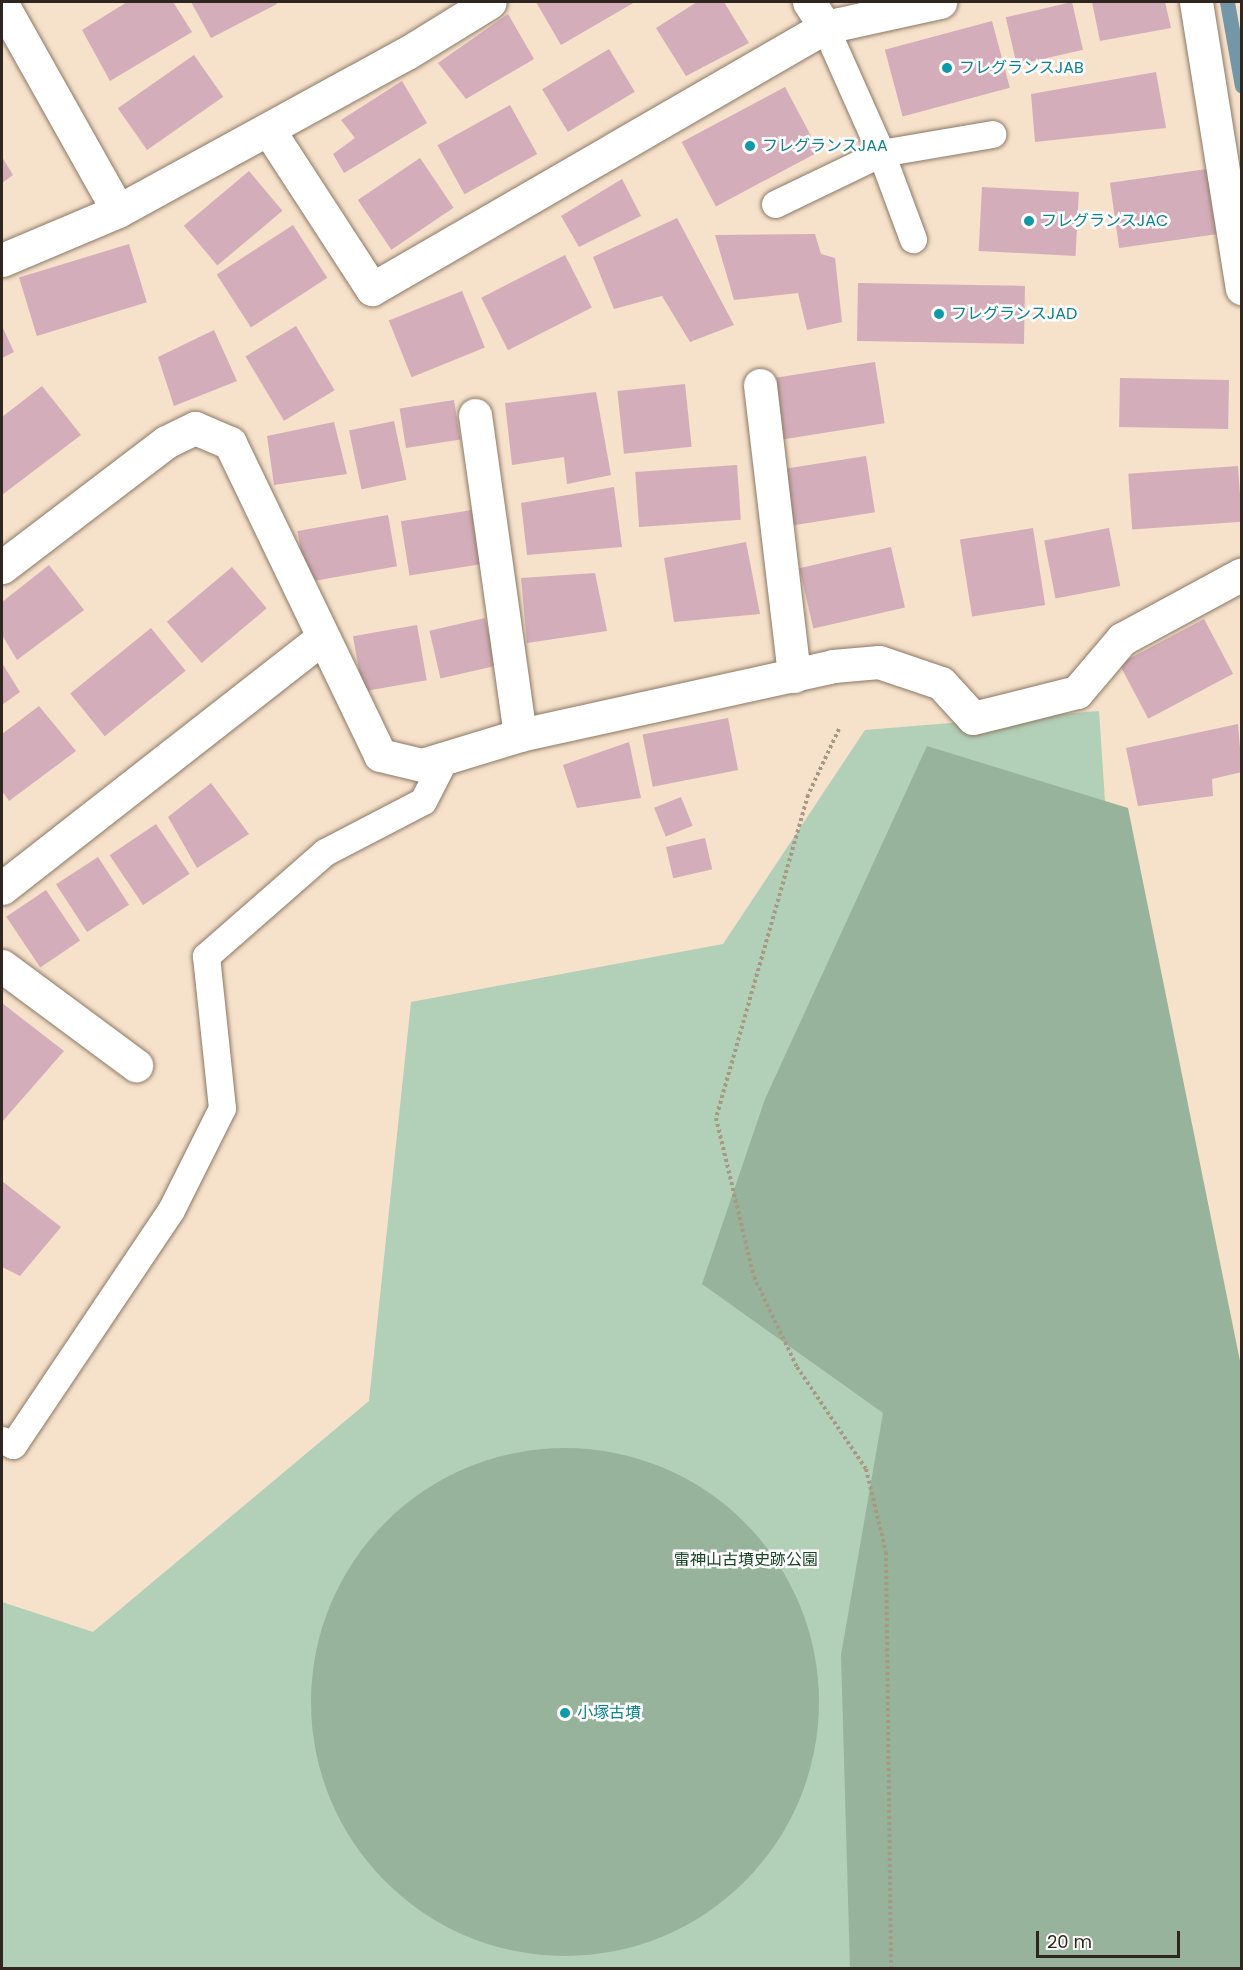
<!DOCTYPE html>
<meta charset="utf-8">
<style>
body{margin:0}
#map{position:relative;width:1243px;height:1970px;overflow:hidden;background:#f6e1cb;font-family:Poppins,"Noto Sans JP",sans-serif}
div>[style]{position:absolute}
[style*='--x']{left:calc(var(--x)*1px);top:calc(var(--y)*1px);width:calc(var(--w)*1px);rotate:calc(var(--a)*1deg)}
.green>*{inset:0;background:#b2cfb7}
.forest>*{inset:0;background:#97b39b}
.round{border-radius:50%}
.stream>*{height:15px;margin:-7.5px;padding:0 7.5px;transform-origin:7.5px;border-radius:7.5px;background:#7497a8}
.building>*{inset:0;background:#d3adb9;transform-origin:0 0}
.path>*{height:4px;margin-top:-2px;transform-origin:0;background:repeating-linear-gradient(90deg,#a79787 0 3px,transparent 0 6px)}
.roads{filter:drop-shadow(0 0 2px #8b7864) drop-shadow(0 0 2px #8b7864)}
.service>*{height:27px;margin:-13.5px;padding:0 13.5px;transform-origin:13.5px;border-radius:13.5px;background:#fff}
.minor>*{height:33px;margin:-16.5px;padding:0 16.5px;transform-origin:16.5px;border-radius:16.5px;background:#fff}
.dots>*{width:16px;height:16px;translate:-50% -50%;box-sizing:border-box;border:3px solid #fff;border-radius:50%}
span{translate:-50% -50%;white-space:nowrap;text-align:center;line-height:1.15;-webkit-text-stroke:5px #fff;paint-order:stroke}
.culture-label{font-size:16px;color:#0d838f}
.left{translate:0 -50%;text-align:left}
.park-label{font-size:16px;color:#184624}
.frame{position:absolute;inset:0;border:3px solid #2f271f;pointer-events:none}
.scale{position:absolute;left:1036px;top:1931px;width:144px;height:27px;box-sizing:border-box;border:3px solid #2f271f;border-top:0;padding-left:8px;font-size:18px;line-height:21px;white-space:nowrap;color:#2f271f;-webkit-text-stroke:4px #fff;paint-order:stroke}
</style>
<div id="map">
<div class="green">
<div style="clip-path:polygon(1099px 711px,1183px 1968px,2px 1968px,2px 1602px,93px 1632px,369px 1401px,411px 1002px,723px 944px,865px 730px)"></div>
</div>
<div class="forest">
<div style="clip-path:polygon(927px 746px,1128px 808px,1241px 1366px,1241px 1968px,850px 1968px,841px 1655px,883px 1413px,702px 1284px,765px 1099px)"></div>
<div class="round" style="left:311px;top:1448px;width:508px;height:508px"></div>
</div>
<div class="stream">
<div style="--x:1227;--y:2;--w:85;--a:79.9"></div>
</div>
<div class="building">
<div style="clip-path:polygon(127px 2px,173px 2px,192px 32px,110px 81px,82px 30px)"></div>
<div style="clip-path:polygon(191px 2px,276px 2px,277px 4px,211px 38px)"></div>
<div style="clip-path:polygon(536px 2px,635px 2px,561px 45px)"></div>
<div style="clip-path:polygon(697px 2px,724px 2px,749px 43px,686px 76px,656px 28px)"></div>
<div style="left:1072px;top:2px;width:49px;height:68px;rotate:77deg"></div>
<div style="clip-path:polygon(1092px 2px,1165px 2px,1171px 28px,1100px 41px)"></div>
<div style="clip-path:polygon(508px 14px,534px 59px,466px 99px,438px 63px)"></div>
<div style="left:992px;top:21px;width:69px;height:111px;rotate:75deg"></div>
<div style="left:609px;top:49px;width:50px;height:78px;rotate:59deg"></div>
<div style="left:194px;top:55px;width:51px;height:93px;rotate:55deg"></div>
<div style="clip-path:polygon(1156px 72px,1166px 128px,1035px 142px,1031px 94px)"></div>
<div style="clip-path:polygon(402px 81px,427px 123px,344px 173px,333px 154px,355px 138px,341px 120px)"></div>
<div style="left:785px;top:87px;width:73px;height:117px;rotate:62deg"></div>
<div style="left:510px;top:105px;width:56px;height:83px;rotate:61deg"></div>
<div style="clip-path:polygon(2px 157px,13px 175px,2px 183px)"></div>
<div style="left:420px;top:158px;width:60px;height:75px;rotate:56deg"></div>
<div style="left:1207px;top:169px;width:66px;height:98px;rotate:82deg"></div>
<div style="left:249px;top:171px;width:52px;height:85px;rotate:50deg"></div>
<div style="clip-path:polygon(622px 179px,641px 216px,579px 247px,561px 216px)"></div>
<div style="left:982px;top:187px;width:97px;height:64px;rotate:3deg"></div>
<div style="clip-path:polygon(677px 218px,734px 325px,690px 342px,662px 296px,614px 309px,593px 257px)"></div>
<div style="left:293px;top:225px;width:63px;height:91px;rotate:57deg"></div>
<div style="clip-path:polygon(815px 234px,821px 254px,835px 258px,842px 322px,807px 330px,798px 293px,734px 300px,715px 235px)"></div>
<div style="left:129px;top:244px;width:61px;height:115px;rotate:73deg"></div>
<div style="left:565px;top:255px;width:59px;height:94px;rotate:63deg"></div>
<div style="left:858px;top:283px;width:167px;height:58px;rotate:1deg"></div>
<div style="left:462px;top:291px;width:61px;height:79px;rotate:68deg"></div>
<div style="clip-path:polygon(2px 326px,14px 352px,2px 358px)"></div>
<div style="left:296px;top:326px;width:75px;height:59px;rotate:59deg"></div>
<div style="clip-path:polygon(214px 330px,237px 381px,174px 406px,158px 357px)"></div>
<div style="left:875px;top:362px;width:62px;height:107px;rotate:81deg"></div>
<div style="left:1120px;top:378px;width:109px;height:49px;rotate:1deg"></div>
<div style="left:685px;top:384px;width:63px;height:68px;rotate:84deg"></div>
<div style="clip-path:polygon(42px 386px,81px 435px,2px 495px,2px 417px)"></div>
<div style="clip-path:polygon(596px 392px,611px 475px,567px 484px,564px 457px,512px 465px,505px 403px)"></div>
<div style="left:454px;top:400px;width:40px;height:55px;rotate:81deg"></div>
<div style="left:394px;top:421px;width:60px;height:46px;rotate:78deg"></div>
<div style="clip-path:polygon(334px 422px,347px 474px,274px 485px,267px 436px)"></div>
<div style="left:866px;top:456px;width:57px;height:90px;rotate:81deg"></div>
<div style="left:737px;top:465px;width:55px;height:102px;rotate:86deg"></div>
<div style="left:1238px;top:466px;width:56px;height:110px;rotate:86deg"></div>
<div style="clip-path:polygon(614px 487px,622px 547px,527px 555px,521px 503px)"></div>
<div style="left:472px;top:510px;width:55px;height:72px;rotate:81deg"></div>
<div style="left:388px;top:515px;width:52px;height:92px;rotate:80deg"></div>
<div style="left:1033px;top:528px;width:78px;height:74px;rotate:81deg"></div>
<div style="left:1109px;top:528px;width:59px;height:66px;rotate:79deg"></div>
<div style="clip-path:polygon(746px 542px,760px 614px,674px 622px,664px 558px)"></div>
<div style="left:891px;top:547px;width:62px;height:94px;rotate:77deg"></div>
<div style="clip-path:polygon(49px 565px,84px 610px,17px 660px,2px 635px,2px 602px)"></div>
<div style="left:232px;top:567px;width:54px;height:85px;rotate:50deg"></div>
<div style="clip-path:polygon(595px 573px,607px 631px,527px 643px,521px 578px)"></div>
<div style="left:485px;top:618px;width:49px;height:57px;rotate:77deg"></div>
<div style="left:1204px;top:619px;width:62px;height:96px;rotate:62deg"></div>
<div style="left:417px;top:625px;width:56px;height:65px;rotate:80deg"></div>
<div style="left:151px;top:628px;width:55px;height:104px;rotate:51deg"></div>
<div style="clip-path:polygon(2px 663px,20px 692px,2px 705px)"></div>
<div style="clip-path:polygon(39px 706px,76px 751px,9px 801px,2px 791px,2px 734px)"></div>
<div style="left:728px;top:718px;width:53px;height:87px;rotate:79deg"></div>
<div style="clip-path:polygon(1238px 724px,1242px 772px,1212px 779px,1213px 796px,1138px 806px,1126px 748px)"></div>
<div style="clip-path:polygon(629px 742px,641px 798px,577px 808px,563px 765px)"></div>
<div style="clip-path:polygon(211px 783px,249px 834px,197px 868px,168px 817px)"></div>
<div style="left:681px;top:797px;width:31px;height:29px;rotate:68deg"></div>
<div style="left:156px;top:824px;width:60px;height:56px;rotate:56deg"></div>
<div style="left:705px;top:838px;width:32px;height:40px;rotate:77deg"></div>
<div style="left:98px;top:857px;width:57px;height:50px;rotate:57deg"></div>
<div style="left:46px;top:890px;width:61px;height:48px;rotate:56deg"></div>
<div style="clip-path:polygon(2px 1003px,64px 1051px,2px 1122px)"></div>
<div style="clip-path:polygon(2px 1181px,61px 1227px,20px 1276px,2px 1267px)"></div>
</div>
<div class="path">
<div style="--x:839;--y:729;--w:73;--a:115.2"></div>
<div style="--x:808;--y:795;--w:336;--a:105.9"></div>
<div style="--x:716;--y:1118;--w:163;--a:76.6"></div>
<div style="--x:754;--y:1277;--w:100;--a:64.5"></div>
<div style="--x:797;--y:1367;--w:123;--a:55.9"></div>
<div style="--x:866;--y:1469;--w:85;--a:76.5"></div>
<div style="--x:886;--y:1552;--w:416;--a:89.3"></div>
</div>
<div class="roads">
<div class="service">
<div style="--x:825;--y:27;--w:138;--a:66"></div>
<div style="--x:881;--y:153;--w:113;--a:-9.7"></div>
<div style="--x:775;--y:204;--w:118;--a:-25.7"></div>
<div style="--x:881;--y:153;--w:92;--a:69.6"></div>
<div style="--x:2;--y:1440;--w:12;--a:24"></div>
<div style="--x:13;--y:1445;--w:283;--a:-56.1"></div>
<div style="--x:171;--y:1210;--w:114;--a:-63.4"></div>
<div style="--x:222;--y:1108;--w:153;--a:-96"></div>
<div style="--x:206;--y:956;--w:158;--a:-41.2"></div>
<div style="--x:325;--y:852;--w:110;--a:-27.5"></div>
<div style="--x:423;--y:801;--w:48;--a:-62.9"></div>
</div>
<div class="minor">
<div style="--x:809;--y:2;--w:30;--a:57"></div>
<div style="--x:1196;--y:2;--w:290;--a:80.9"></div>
<div style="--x:2;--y:4;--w:237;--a:60.7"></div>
<div style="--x:268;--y:129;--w:191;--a:57"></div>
<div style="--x:372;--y:289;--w:523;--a:-30.04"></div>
<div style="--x:825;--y:27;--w:118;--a:-12.3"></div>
<div style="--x:2;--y:260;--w:126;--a:-22.9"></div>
<div style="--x:118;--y:211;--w:329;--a:-28.7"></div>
<div style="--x:407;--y:53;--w:97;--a:-31.6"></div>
<div style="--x:760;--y:385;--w:293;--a:83.3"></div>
<div style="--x:475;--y:415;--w:323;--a:82"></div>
<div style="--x:2;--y:567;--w:206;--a:-37.3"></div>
<div style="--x:166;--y:442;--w:32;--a:-26"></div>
<div style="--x:195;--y:428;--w:38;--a:23"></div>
<div style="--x:230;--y:443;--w:346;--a:64.3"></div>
<div style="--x:380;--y:755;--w:43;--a:13.4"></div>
<div style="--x:422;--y:765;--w:102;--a:-17"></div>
<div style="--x:520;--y:735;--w:321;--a:-12.4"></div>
<div style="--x:833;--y:666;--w:46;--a:-5"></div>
<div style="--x:879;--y:662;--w:65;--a:18.7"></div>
<div style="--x:941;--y:683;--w:47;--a:47.6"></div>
<div style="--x:973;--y:718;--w:107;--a:-14"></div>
<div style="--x:1077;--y:692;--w:70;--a:-49.7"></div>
<div style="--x:1122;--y:639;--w:136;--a:-28.4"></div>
<div style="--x:2;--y:888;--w:405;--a:-38"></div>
<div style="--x:2;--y:966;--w:167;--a:36.5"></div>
</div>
</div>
<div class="dots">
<div style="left:947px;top:68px;background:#0f9aa8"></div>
<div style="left:750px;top:146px;background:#0f9aa8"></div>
<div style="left:1029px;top:221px;background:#0f9aa8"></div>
<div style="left:939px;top:314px;background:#0f9aa8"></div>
<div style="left:565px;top:1713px;background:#0f9aa8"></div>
</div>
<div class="culture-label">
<span class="left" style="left:959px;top:68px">フレグランスJAB</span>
<span class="left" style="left:762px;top:146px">フレグランスJAA</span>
<span class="left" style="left:1041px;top:221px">フレグランスJAC</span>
<span class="left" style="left:951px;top:314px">フレグランスJAD</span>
<span class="left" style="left:577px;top:1713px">小塚古墳</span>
</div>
<div class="park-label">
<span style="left:746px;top:1560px">雷神山古墳史跡公園</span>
</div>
<div class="frame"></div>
<div class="scale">20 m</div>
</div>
